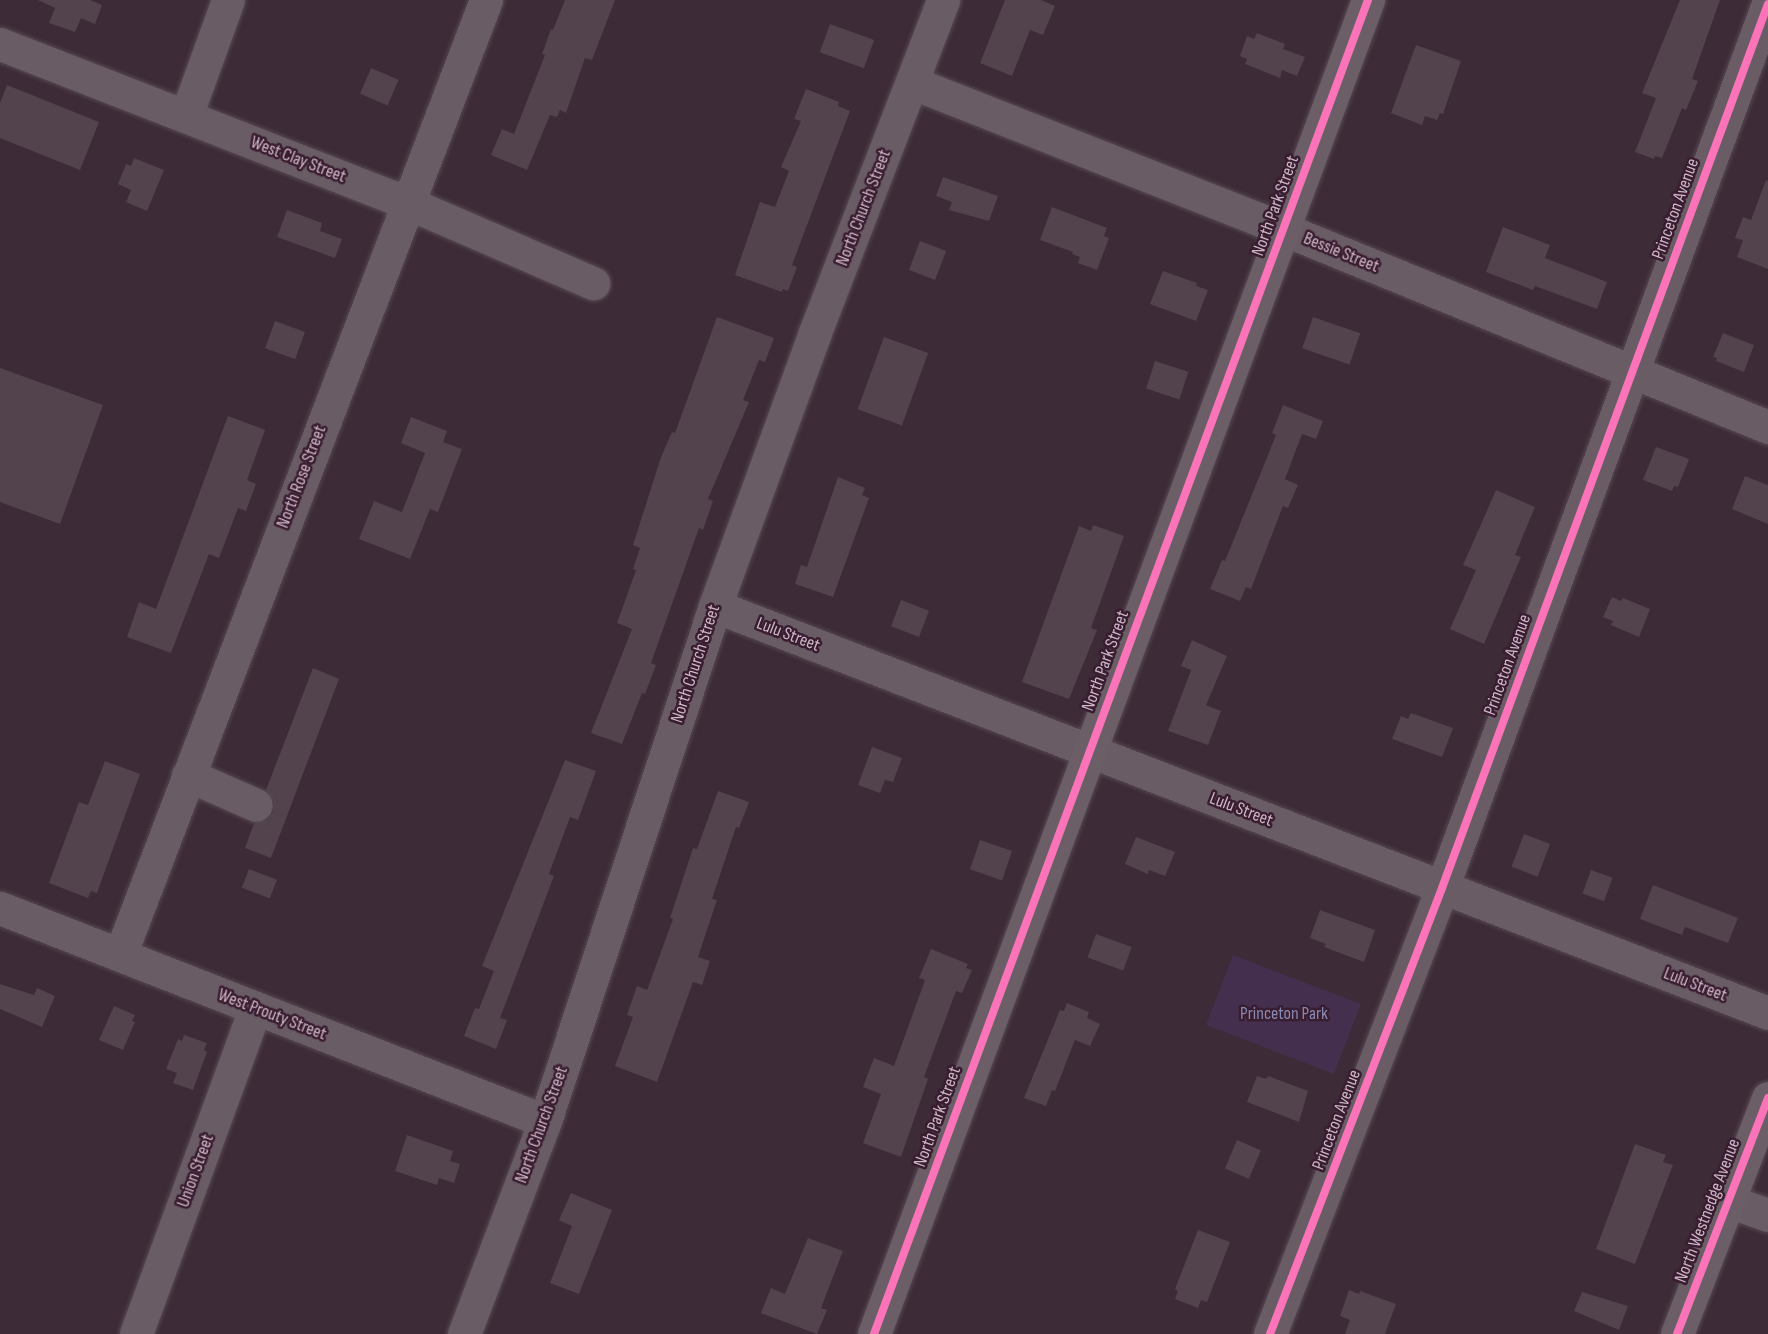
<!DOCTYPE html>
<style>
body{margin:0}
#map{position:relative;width:1768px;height:1334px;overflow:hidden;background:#3d2b37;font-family:"Sofia Sans Condensed",sans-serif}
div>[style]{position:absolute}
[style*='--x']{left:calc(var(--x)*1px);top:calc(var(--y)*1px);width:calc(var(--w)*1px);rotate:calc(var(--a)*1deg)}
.green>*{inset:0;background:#452f4e;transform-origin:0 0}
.building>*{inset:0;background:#52434d;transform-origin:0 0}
.roads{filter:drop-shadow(0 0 2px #564851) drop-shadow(0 0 2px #564851)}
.minor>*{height:33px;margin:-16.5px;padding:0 16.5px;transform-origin:16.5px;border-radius:16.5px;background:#695c65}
.major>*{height:33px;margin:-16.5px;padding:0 16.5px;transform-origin:16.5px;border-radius:16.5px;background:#6b5e67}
.cycleway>*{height:8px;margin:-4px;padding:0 4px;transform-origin:4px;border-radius:4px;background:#fb73b8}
span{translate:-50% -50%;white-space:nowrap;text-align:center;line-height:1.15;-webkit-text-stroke:5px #391d30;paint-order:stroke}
.street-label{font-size:18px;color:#cdb6c5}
.park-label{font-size:18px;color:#888ab3}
</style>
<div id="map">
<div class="green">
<div style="left:1233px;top:955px;width:137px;height:75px;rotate:21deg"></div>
</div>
<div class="building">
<div style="clip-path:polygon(38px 0,90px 0,102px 5px,95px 24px,81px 18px,75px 32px,49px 23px,55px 8px)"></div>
<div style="clip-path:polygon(565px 0,615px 0,592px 60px,585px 58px,566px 113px,560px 110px,557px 117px,550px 115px,527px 170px,491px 155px,502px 129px,514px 134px,545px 55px,542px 54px,551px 29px,553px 30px)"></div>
<div style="clip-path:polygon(1005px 0,1041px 0,1055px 6px,1043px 35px,1030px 30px,1012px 76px,980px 63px)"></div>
<div style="clip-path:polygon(1680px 0,1720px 0,1692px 79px,1698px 81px,1686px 110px,1682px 108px,1662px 158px,1655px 156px,1654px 159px,1635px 152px,1656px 98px,1642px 93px)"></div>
<div style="left:830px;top:24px;width:47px;height:30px;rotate:20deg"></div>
<div style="clip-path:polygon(1257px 33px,1285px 44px,1283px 49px,1305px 57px,1297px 76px,1282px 70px,1280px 78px,1245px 64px,1247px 59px,1240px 56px,1247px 36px,1254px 39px)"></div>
<div style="clip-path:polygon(1416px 45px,1461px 61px,1443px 114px,1440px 113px,1437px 120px,1425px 116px,1422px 125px,1391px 113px)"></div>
<div style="left:371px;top:68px;width:30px;height:28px;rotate:23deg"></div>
<div style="clip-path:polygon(7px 85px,99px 122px,80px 170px,0 138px,0 103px)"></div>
<div style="clip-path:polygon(806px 89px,839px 102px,838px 106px,850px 111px,792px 265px,797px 267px,788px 291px,783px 289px,782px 292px,735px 275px,760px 202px,775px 207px,789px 171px,781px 167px,801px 121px,794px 119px)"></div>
<div style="clip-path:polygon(134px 158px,164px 170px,147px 211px,126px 202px,131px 190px,118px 184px,126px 164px,131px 166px)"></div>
<div style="clip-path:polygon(943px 177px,998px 196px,989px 221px,949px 210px,952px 202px,936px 196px)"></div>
<div style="clip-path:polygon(1766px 180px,1768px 181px,1768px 269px,1737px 257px,1743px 240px,1735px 238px,1743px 217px,1751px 220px)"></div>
<div style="clip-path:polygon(1052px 207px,1107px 228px,1104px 236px,1109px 238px,1097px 270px,1078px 263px,1080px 257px,1072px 254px,1073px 252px,1040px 240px)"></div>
<div style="clip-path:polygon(287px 210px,322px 223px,320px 231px,342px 239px,335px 258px,277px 237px)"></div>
<div style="clip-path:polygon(1503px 227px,1550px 245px,1545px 258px,1607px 282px,1597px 309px,1535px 286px,1533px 290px,1486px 272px)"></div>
<div style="left:920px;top:241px;width:28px;height:31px;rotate:21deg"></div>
<div style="clip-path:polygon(1163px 271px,1197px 283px,1196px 286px,1208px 290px,1196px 321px,1150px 304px)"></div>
<div style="clip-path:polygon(717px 317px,774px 338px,765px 362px,759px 360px,743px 400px,749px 402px,708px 499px,713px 501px,703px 530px,699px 528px,651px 663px,656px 665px,645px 694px,642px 693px,622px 744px,591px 733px,632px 629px,617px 623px,636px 570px,633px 569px,640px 548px,633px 545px,661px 457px,672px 432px,675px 433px)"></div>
<div style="left:1313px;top:317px;width:50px;height:33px;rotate:19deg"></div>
<div style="left:275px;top:321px;width:32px;height:29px;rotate:20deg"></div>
<div style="clip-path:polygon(1723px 333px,1754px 345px,1744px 372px,1716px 361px,1717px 358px,1713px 357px)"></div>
<div style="left:884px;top:337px;width:47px;height:77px;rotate:20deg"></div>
<div style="left:1155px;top:361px;width:35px;height:29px;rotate:18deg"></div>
<div style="clip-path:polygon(0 368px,103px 405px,60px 524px,0 502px)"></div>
<div style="clip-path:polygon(1283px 405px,1323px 421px,1316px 439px,1302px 434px,1285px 479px,1298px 485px,1288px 508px,1283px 506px,1251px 589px,1246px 587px,1240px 601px,1210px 589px,1222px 560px,1225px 561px,1276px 435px,1272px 433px)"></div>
<div style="clip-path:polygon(228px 416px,265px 430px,247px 480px,256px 484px,246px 511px,238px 508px,219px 558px,209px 554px,171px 653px,127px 637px,139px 602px,156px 609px)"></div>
<div style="clip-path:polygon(411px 417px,447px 431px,443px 442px,462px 449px,438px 512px,430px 509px,410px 559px,359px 539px,374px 501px,402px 512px,425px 453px,401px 443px)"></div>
<div style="clip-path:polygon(1656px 447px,1689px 459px,1678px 487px,1674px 486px,1672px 491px,1643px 480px)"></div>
<div style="clip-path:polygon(1745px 476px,1768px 485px,1768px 524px,1732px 509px)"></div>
<div style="clip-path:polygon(838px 477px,865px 488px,862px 495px,869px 498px,833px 597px,795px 584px,801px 565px,807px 567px)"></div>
<div style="clip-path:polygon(1496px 490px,1535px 507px,1515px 555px,1521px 557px,1484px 644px,1450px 629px,1476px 570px,1463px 565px)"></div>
<div style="clip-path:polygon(1093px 525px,1124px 536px,1091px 628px,1097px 630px,1069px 699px,1022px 682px,1079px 526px,1091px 531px)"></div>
<div style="clip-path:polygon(1612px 597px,1621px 601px,1623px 598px,1650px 609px,1639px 637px,1611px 625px,1613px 621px,1603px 617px)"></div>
<div style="left:901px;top:600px;width:30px;height:28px;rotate:21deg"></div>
<div style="clip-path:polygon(1192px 640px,1227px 656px,1206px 705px,1221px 711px,1208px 745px,1168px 731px,1191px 670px,1181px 666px)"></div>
<div style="clip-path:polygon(313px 668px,339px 679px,271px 858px,245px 848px,254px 823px,267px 820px,273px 812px,274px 802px,266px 790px)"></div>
<div style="clip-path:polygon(1411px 713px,1453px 728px,1442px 757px,1392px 739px,1401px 716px,1408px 719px)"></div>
<div style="clip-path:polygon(872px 747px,902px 758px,893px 782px,885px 780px,880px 793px,858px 785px)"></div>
<div style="clip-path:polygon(565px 760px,596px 771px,578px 820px,570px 817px,549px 874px,554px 876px,500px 1018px,507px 1020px,496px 1049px,464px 1036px,475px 1008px,479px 1009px,494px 971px,482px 966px)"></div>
<div style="clip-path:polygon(105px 761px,140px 774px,97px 893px,91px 891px,88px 898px,49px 883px,79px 802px,88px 805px)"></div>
<div style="clip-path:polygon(718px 791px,749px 802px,739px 828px,736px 827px,712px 899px,717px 900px,698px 957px,710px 961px,702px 985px,693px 982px,657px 1082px,615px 1066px,633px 1017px,627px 1015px,637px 986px,647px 990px,673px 919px,670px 918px,693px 848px,697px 849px)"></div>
<div style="left:1524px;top:834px;width:28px;height:35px;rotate:21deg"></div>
<div style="clip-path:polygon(1136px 837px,1175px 852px,1165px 876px,1149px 870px,1148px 874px,1125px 864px)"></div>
<div style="left:980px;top:840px;width:34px;height:31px;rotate:19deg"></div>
<div style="left:249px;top:869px;width:30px;height:20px;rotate:21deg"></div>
<div style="left:1591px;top:870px;width:23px;height:25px;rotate:20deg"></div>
<div style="clip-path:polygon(1653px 885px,1738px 918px,1728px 943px,1685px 927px,1682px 935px,1640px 919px)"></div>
<div style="clip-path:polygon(1320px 910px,1375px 930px,1364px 962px,1324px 947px,1326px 944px,1310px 938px)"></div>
<div style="left:1096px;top:934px;width:38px;height:25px;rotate:20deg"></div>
<div style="clip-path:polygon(931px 949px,968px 964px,966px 968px,972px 970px,962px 993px,956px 991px,924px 1077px,928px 1079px,901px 1157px,863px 1143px,881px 1094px,863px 1087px,874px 1058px,894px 1066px,925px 980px,919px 978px)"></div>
<div style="clip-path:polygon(0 984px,34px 995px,37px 988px,55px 996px,42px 1027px,0 1009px)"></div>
<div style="clip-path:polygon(1067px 1003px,1089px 1012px,1087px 1018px,1100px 1024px,1090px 1046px,1075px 1040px,1055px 1091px,1052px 1090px,1046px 1106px,1024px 1098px,1060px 1010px,1064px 1011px)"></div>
<div style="clip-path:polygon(114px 1006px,135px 1015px,132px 1021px,135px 1022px,123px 1050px,99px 1040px)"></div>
<div style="clip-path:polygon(184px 1035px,207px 1043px,204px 1050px,207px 1052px,193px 1090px,173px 1083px,177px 1073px,166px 1069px,178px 1039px,182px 1041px)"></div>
<div style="clip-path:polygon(1257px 1076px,1266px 1079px,1268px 1076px,1308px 1091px,1299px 1122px,1247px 1102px)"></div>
<div style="clip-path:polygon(407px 1135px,453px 1151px,450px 1161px,460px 1164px,454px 1183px,439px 1178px,437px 1185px,395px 1171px)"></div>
<div style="left:1237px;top:1140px;width:26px;height:31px;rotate:23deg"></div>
<div style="clip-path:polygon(1635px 1144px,1666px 1155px,1663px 1162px,1673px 1165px,1635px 1264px,1596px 1249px)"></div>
<div style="clip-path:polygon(571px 1193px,612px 1210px,579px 1294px,550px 1283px,572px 1226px,559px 1220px)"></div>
<div style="clip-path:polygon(1198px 1230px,1230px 1242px,1207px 1302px,1201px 1300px,1198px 1308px,1175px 1299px,1178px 1291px,1175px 1289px)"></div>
<div style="clip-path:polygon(808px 1238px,843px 1251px,821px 1308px,827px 1310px,817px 1334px,761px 1313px,771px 1288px,785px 1294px)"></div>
<div style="clip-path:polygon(1349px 1290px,1359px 1294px,1360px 1291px,1396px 1304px,1385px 1334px,1345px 1334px,1350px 1320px,1340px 1316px)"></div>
<div style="clip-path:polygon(1582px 1292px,1628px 1306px,1619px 1330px,1574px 1311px)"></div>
</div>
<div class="roads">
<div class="minor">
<div style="--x:0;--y:44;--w:438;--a:21.3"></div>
<div style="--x:408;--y:203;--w:202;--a:23.4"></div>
<div style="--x:913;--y:83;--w:374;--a:21.5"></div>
<div style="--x:1261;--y:220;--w:548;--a:22.21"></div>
<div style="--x:186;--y:116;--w:123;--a:-70.1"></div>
<div style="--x:715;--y:606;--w:1129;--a:21.13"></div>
<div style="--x:188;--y:775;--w:74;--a:23.8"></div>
<div style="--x:0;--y:908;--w:585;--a:21.35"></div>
<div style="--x:120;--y:955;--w:1023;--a:-69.03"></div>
<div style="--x:1728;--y:1201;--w:42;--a:19.3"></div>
<div style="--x:136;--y:1334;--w:347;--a:-69.9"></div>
<div style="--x:464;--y:1334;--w:228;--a:-69.2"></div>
<div style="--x:545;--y:1121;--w:542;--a:-71.73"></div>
<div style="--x:715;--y:606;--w:289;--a:-69.9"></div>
<div style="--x:814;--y:335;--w:359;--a:-68.9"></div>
<div style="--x:1270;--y:1334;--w:478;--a:-68.9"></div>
<div style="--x:1442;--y:888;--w:942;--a:-69.76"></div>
</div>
<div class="major">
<div style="--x:874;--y:1334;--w:1423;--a:-69.68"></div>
<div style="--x:1677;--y:1334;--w:253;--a:-68.9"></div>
</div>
</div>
<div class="cycleway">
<div style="--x:874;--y:1334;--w:1423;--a:-69.68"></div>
<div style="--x:1270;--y:1334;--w:478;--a:-68.9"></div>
<div style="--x:1442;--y:888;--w:942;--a:-69.76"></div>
<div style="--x:1677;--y:1334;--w:253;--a:-68.9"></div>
</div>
<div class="street-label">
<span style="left:298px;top:160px;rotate:21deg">West Clay Street</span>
<span style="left:1276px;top:206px;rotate:-70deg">North Park Street</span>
<span style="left:864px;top:208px;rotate:-69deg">North Church Street</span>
<span style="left:1676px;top:209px;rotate:-70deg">Princeton Avenue</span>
<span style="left:1341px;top:253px;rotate:22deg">Bessie Street</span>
<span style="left:302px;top:477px;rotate:-69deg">North Rose Street</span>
<span style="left:788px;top:635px;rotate:21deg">Lulu Street</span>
<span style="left:1106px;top:661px;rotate:-70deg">North Park Street</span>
<span style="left:696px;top:664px;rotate:-72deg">North Church Street</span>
<span style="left:1508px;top:665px;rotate:-70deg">Princeton Avenue</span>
<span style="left:1241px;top:810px;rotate:21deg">Lulu Street</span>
<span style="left:1695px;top:985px;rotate:21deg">Lulu Street</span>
<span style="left:272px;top:1015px;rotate:21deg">West Prouty Street</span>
<span style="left:938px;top:1117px;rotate:-70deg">North Park Street</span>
<span style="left:1337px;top:1120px;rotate:-69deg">Princeton Avenue</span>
<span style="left:542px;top:1125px;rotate:-70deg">North Church Street</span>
<span style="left:196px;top:1171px;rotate:-70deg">Union Street</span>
<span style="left:1708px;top:1211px;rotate:-69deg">North Westnedge Avenue</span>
</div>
<div class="park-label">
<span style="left:1284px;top:1014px">Princeton Park</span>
</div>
</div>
